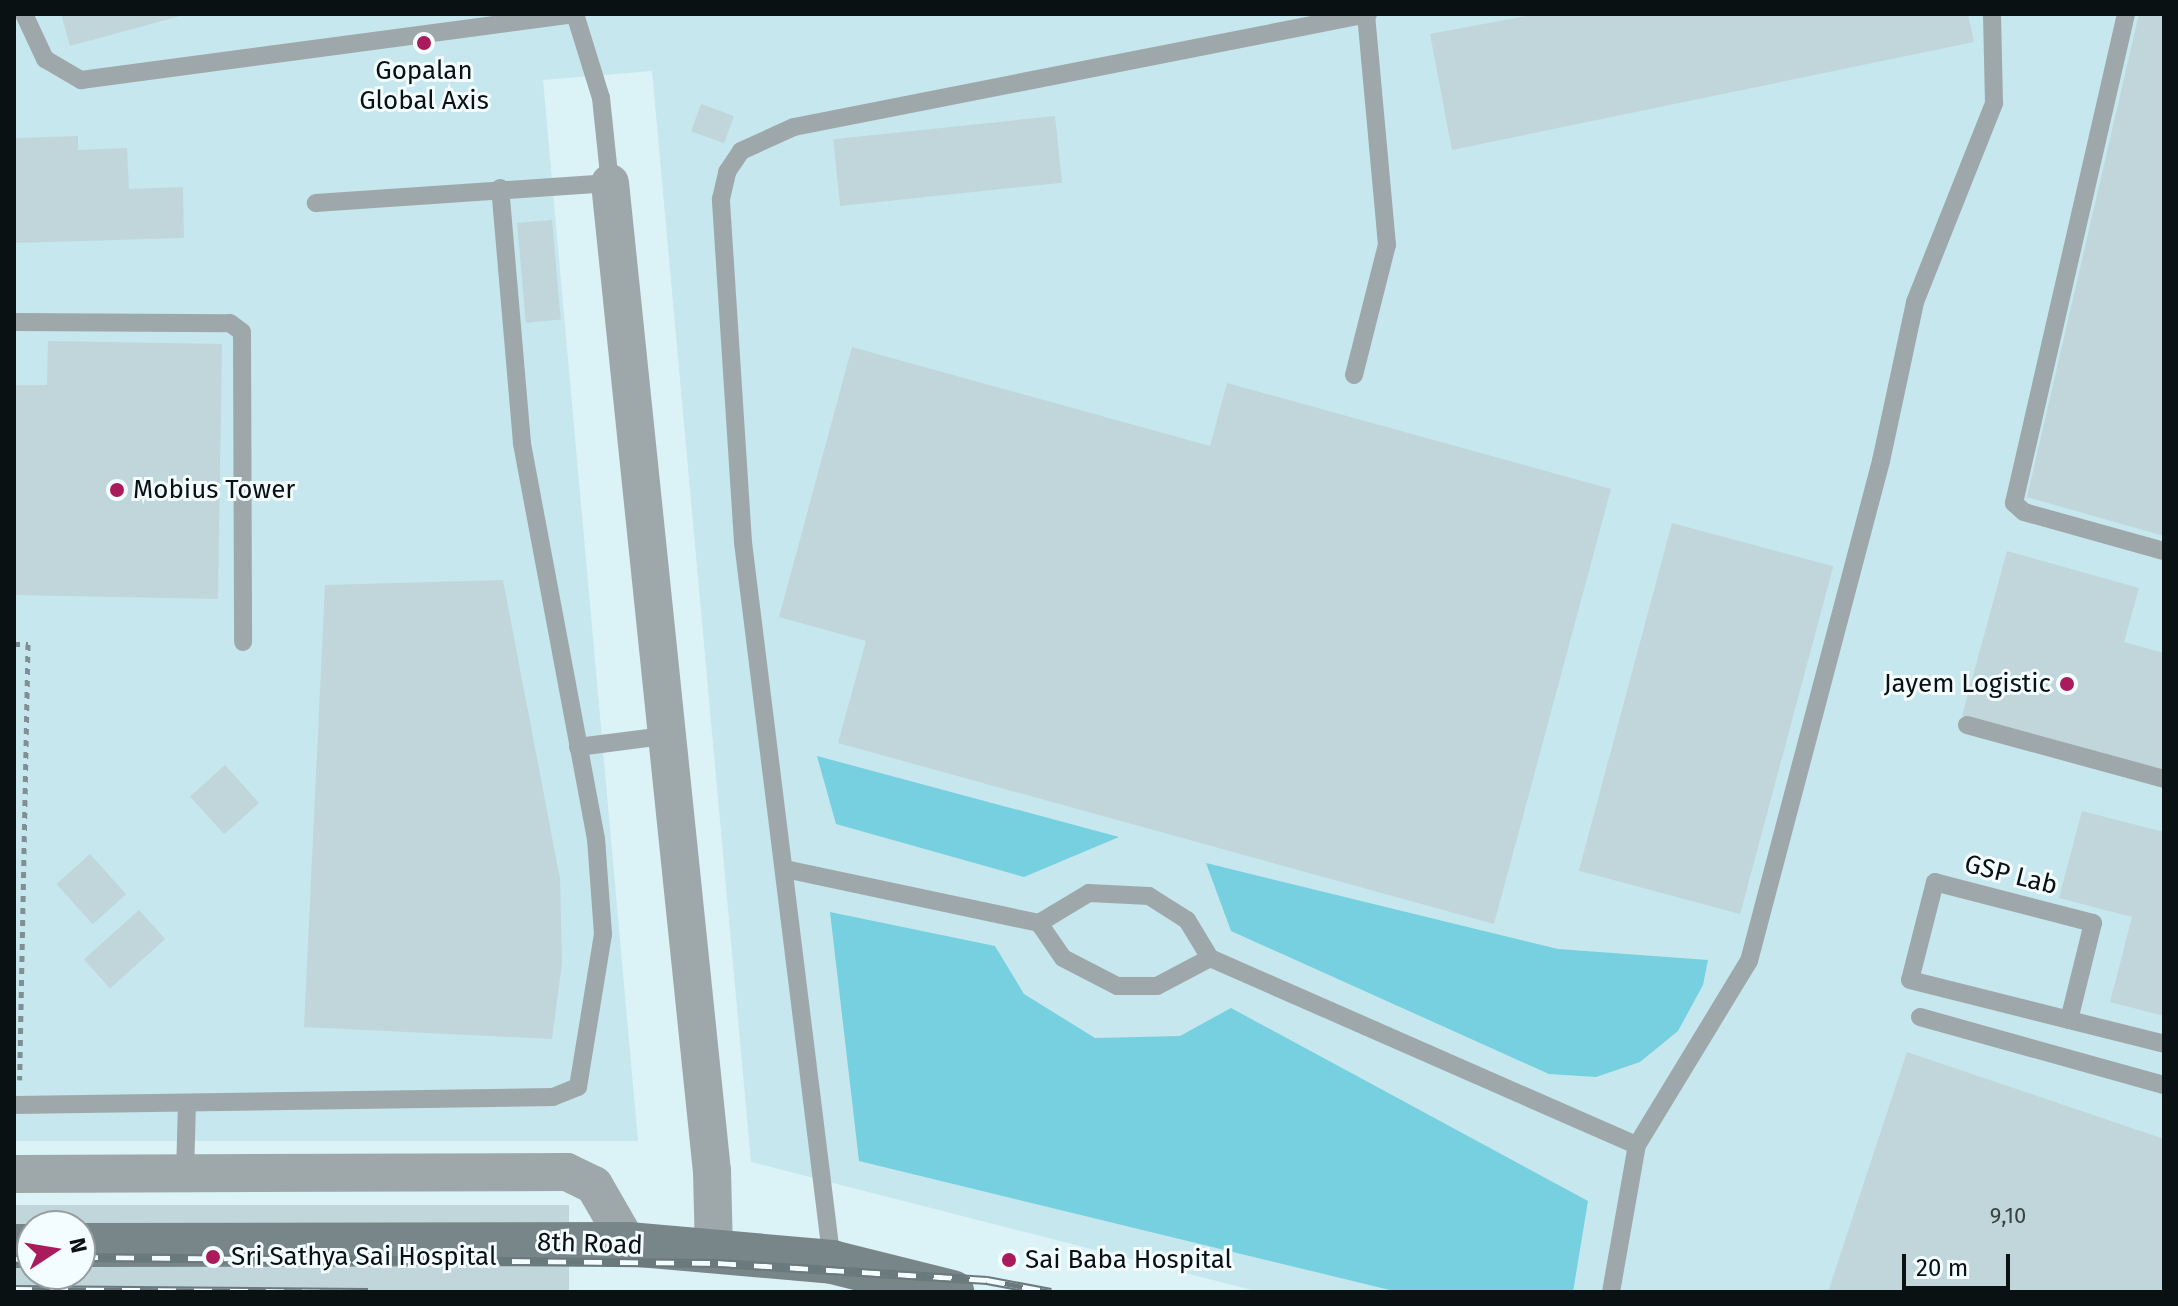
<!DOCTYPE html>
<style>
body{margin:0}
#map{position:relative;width:2178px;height:1306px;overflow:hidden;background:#dbf2f7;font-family:"Fira Sans",sans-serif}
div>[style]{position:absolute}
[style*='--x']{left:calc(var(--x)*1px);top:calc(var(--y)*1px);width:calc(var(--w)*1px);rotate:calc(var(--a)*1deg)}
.built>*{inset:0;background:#c6e7ed}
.green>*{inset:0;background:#76d0e0}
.building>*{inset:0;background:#c0d6db;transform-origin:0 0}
.path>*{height:5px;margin-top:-2.5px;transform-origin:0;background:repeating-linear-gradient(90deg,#7f8f93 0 6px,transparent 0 12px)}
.service>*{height:18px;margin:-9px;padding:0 9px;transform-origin:9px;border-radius:9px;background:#9ea8aa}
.minor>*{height:38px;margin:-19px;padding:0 19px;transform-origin:19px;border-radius:19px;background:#9ea8aa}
.secondary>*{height:44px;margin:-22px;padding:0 22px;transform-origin:22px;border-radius:22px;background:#788689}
.rail>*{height:9px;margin-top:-4.5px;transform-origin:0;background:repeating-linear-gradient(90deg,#f3fcfe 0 18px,#6a797d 0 36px);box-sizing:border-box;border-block:2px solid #6a797d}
.dots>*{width:22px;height:22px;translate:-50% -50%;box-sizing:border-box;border:4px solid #f3fcfe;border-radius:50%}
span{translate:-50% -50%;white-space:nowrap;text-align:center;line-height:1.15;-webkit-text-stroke:6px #f3fcfe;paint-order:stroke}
.number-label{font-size:22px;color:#374245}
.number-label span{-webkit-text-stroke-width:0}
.poi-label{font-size:26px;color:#091113}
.left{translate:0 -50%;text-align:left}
.right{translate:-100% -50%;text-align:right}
.street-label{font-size:26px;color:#091113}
.frame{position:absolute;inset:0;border:16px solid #091113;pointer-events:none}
.north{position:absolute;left:16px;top:1210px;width:80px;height:80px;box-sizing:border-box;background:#f3fcfe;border:2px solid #959ea0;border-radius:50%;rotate:78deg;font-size:22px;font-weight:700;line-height:32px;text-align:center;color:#091113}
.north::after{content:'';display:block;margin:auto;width:28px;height:36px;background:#a91b5a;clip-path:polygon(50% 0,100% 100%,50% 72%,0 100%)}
.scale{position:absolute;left:1902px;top:1254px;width:108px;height:36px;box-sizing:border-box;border:4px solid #091113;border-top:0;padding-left:10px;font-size:24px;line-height:28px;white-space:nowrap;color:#091113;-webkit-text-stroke:6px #f3fcfe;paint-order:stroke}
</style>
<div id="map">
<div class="built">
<div style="clip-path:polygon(14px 14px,2164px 14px,2164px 1292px,1260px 1292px,751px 1162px,652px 71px,543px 80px,638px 1141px,14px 1141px)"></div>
</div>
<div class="green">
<div style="clip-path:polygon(817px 756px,1119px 837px,1024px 877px,836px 824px)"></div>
<div style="clip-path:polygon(1206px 863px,1558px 949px,1708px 960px,1703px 985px,1678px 1031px,1640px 1062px,1596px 1077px,1549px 1074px,1231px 931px)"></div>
<div style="clip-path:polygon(830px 912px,995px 946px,1024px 994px,1095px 1038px,1180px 1036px,1231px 1008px,1588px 1201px,1573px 1292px,1398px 1292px,859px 1161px)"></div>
</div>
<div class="building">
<div style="clip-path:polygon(61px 14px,184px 14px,184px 15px,70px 46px)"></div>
<div style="clip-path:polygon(1536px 14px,1968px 14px,1974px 42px,1452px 150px,1430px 34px)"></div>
<div style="clip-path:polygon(2139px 14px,2164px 14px,2164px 536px,2027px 497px)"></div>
<div style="left:701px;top:104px;width:35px;height:29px;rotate:20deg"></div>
<div style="left:1055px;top:116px;width:67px;height:223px;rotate:84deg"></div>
<div style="clip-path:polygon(78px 136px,78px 150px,127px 148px,129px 189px,183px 187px,184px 238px,14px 243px,14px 138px)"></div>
<div style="left:552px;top:220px;width:100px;height:35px;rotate:85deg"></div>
<div style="clip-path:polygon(48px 341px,222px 344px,218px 599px,14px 595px,14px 385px,47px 385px)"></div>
<div style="clip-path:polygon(852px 347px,1210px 446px,1227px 383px,1611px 489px,1494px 924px,838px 743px,866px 641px,779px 617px)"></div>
<div style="left:1672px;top:523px;width:167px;height:360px;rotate:15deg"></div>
<div style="clip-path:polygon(2007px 551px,2139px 588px,2124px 642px,2164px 653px,2164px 772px,1962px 716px)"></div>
<div style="clip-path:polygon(503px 580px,560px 879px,562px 963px,552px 1039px,304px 1027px,325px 585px)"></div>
<div style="left:225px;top:765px;width:51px;height:47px;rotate:48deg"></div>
<div style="clip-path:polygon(2082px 811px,2164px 832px,2164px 1016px,2110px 1002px,2132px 917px,2059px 898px)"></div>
<div style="left:90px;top:854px;width:54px;height:45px;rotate:48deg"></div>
<div style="left:139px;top:910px;width:39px;height:74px;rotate:48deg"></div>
<div style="clip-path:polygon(1907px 1052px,2164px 1139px,2164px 1292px,1828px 1292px)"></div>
<div style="clip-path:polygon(evenodd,14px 1205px,569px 1205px,569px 1292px,14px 1292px,14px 1205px,32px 1226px,80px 1226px,80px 1274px,32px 1274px,32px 1226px)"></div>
</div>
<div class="path">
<div style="--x:14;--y:644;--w:14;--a:0"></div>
<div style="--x:28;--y:644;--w:436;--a:91.1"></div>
</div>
<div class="service">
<div style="--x:24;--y:14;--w:50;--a:65"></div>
<div style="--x:45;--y:59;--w:42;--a:30.3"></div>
<div style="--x:81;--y:80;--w:498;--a:-7.6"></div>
<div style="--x:575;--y:14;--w:88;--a:72.8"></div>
<div style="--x:601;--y:98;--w:85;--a:84"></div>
<div style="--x:610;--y:183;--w:295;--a:176.1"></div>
<div style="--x:2126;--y:14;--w:502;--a:102.9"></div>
<div style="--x:2014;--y:503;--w:13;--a:42"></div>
<div style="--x:2024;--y:512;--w:145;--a:15.6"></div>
<div style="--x:14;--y:322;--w:216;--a:0.3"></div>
<div style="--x:230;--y:323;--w:15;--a:37"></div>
<div style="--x:242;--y:332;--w:310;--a:89.8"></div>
<div style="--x:1354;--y:375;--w:134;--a:-75.8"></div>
<div style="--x:1387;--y:245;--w:232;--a:-95.2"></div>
<div style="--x:1967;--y:725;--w:204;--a:15.3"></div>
<div style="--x:578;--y:747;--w:87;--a:-7.3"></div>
<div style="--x:785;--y:869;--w:260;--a:12"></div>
<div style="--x:1039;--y:923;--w:42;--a:55.6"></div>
<div style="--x:1063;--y:958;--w:61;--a:27.4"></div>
<div style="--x:1117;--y:986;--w:40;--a:0"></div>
<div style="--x:1157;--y:986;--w:60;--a:-27.8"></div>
<div style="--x:1039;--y:923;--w:58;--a:-31"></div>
<div style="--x:1089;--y:893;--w:60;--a:2.9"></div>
<div style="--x:1149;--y:896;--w:45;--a:32.3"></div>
<div style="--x:1187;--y:920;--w:44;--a:58.8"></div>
<div style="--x:1210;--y:958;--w:466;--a:23.7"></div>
<div style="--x:1920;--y:1017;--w:253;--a:15.6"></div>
<div style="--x:2069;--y:1020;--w:100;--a:-76.1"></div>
<div style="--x:2093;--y:923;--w:163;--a:-165.5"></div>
<div style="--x:1935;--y:882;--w:101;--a:104.3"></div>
<div style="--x:1910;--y:980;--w:262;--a:14.1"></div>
<div style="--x:14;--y:1105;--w:539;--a:-0.85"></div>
<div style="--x:553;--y:1097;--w:27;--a:-22"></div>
<div style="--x:578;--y:1087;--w:155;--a:-80.7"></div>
<div style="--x:603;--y:934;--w:95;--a:-94.2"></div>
<div style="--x:596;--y:839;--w:403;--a:-100.6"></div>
<div style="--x:522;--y:443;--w:256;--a:-94.9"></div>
<div style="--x:185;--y:1174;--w:71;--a:-88.4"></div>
<div style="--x:832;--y:1262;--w:725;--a:-97.05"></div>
<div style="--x:743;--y:542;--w:344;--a:-93.7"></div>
<div style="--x:721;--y:199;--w:28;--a:-77"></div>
<div style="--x:727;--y:172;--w:25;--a:-56"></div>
<div style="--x:741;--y:151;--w:58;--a:-24.4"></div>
<div style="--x:794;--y:127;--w:585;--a:-11.14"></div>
<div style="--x:1611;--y:1292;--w:149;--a:-80"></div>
<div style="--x:1637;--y:1145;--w:215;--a:-58.7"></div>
<div style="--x:1749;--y:961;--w:517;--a:-75.21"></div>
<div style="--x:1881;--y:461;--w:163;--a:-77.9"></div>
<div style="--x:1915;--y:302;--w:214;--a:-68.3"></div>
<div style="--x:1994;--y:103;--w:89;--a:-91.3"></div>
</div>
<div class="minor">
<div style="--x:610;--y:183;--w:993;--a:84.11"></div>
<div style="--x:712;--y:1171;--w:82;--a:88.6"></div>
<div style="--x:14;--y:1174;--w:553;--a:-0.21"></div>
<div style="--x:567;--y:1172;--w:30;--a:26"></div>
<div style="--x:594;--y:1185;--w:68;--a:60"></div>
</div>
<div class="secondary">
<div style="--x:80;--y:1245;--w:548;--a:-0.1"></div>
<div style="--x:628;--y:1244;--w:205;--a:5"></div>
<div style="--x:832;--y:1262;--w:124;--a:14"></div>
<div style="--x:14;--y:1246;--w:18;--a:0"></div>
</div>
<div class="rail">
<div style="--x:80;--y:1257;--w:638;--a:0.54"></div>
<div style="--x:718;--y:1263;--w:270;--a:3.6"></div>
<div style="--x:987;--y:1280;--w:65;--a:10.6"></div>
<div style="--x:14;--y:1259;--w:18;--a:-3"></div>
<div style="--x:14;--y:1289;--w:354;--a:0.5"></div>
</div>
<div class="dots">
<div style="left:424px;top:43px;background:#a91b5a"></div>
<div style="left:117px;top:490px;background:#a91b5a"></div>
<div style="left:2067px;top:684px;background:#a91b5a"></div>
<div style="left:213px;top:1257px;background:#a91b5a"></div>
<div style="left:1009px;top:1260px;background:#a91b5a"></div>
</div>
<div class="number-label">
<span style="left:2008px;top:1216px">9,10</span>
</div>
<div class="poi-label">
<span style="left:424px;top:86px">Gopalan<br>Global Axis</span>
<span class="left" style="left:133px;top:490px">Mobius Tower</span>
<span class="right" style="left:2051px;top:684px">Jayem Logistic</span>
<span class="left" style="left:231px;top:1257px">Sri Sathya Sai Hospital</span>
<span class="left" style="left:1025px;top:1260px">Sai Baba Hospital</span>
</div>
<div class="street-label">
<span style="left:2011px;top:875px;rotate:14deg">GSP Lab</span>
<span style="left:590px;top:1244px;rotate:2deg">8th Road</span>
</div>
<div class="frame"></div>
<div class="north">N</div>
<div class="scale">20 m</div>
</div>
